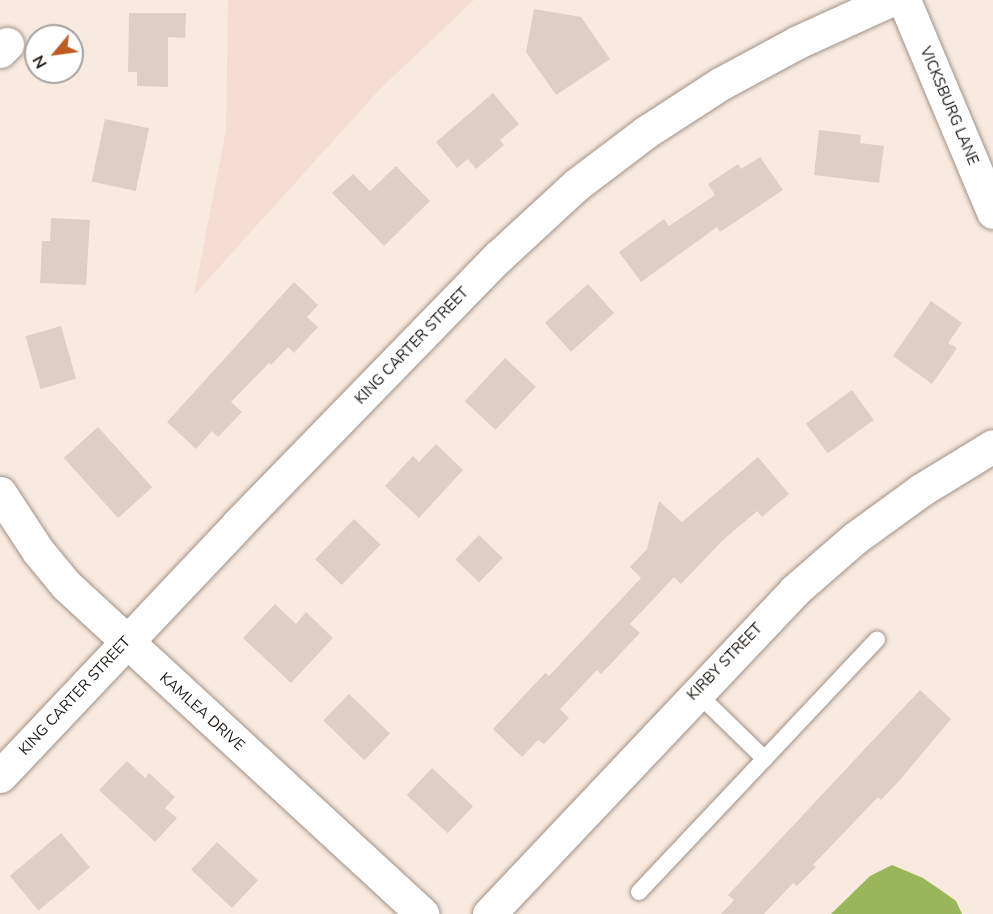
<!DOCTYPE html>
<style>
body{margin:0}
#map{position:relative;width:993px;height:914px;overflow:hidden;background:#f9eadf;font-family:"Nunito Sans",sans-serif}
div>[style]{position:absolute}
[style*='--x']{left:calc(var(--x)*1px);top:calc(var(--y)*1px);width:calc(var(--w)*1px);rotate:calc(var(--a)*1deg)}
.industrial>*{inset:0;background:#f6ddd4}
.forest>*{inset:0;background:#99b65b}
.building>*{inset:0;background:#decec4;transform-origin:0 0}
.roads{filter:drop-shadow(0 0 2px #9f9187) drop-shadow(0 0 2px #9f9187)}
.service>*{height:16px;margin:-8px;padding:0 8px;transform-origin:8px;border-radius:8px;background:#fff}
.minor>*{height:33px;margin:-16.5px;padding:0 16.5px;transform-origin:16.5px;border-radius:16.5px;background:#fff}
span{translate:-50% -50%;white-space:nowrap;text-align:center;line-height:1.15;-webkit-text-stroke:6px #fff;paint-order:stroke}
.street-label{font-size:15px;color:#1b1612}
.north{position:absolute;left:24px;top:24px;width:60px;height:60px;box-sizing:border-box;background:#fff;border:2px solid #a4a2a0;border-radius:50%;rotate:241deg;font-size:16px;font-weight:700;line-height:24px;text-align:center;color:#1b1612}
.north::after{content:'';display:block;margin:auto;width:21px;height:27px;background:#bf5d21;clip-path:polygon(50% 0,100% 100%,50% 72%,0 100%)}
</style>
<div id="map">
<div class="industrial">
<div style="clip-path:polygon(228px 0,474px 0,381px 88px,194px 295px,226px 130px)"></div>
</div>
<div class="forest">
<div style="clip-path:polygon(892px 865px,923px 878px,942px 891px,956px 901px,962px 914px,831px 914px,870px 876px)"></div>
</div>
<div class="building">
<div style="clip-path:polygon(534px 9px,581px 17px,610px 59px,556px 95px,526px 52px)"></div>
<div style="clip-path:polygon(129px 13px,186px 13px,185px 38px,168px 37px,168px 87px,137px 86px,137px 72px,128px 72px)"></div>
<div style="clip-path:polygon(493px 93px,519px 124px,500px 140px,504px 145px,476px 169px,468px 159px,457px 168px,436px 142px)"></div>
<div style="left:105px;top:119px;width:45px;height:64px;rotate:12deg"></div>
<div style="clip-path:polygon(819px 130px,861px 135px,860px 143px,884px 146px,879px 183px,814px 175px)"></div>
<div style="clip-path:polygon(760px 157px,783px 190px,720px 232px,717px 227px,641px 282px,619px 252px,664px 219px,669px 226px,715px 195px,708px 184px,738px 164px,741px 169px)"></div>
<div style="clip-path:polygon(396px 166px,430px 201px,384px 246px,332px 193px,353px 174px,370px 191px)"></div>
<div style="clip-path:polygon(51px 218px,90px 220px,86px 285px,40px 283px,42px 241px,50px 241px)"></div>
<div style="clip-path:polygon(294px 282px,318px 305px,307px 317px,318px 327px,294px 353px,288px 347px,271px 365px,269px 363px,231px 402px,242px 412px,218px 437px,212px 431px,196px 449px,167px 422px)"></div>
<div style="left:588px;top:284px;width:39px;height:58px;rotate:48deg"></div>
<div style="clip-path:polygon(931px 301px,962px 323px,948px 343px,957px 348px,932px 384px,893px 356px)"></div>
<div style="left:61px;top:326px;width:55px;height:37px;rotate:74deg"></div>
<div style="left:505px;top:358px;width:42px;height:59px;rotate:43deg"></div>
<div style="left:852px;top:390px;width:37px;height:57px;rotate:54deg"></div>
<div style="left:98px;top:427px;width:81px;height:46px;rotate:48deg"></div>
<div style="clip-path:polygon(436px 444px,463px 470px,419px 518px,385px 486px,413px 456px,419px 462px)"></div>
<div style="clip-path:polygon(758px 457px,789px 494px,762px 517px,757px 511px,722px 541px,681px 584px,674px 577px,630px 624px,640px 633px,601px 674px,597px 670px,560px 709px,569px 718px,544px 744px,538px 740px,522px 757px,493px 729px,545px 673px,549px 676px,641px 578px,630px 567px,647px 549px,659px 501px,682px 522px)"></div>
<div style="left:354px;top:519px;width:37px;height:56px;rotate:44deg"></div>
<div style="left:479px;top:535px;width:33px;height:34px;rotate:44deg"></div>
<div style="clip-path:polygon(275px 604px,296px 624px,306px 612px,333px 638px,291px 683px,243px 638px)"></div>
<div style="clip-path:polygon(920px 690px,951px 719px,899px 781px,881px 800px,878px 797px,813px 865px,816px 867px,797px 886px,793px 883px,764px 914px,721px 914px,734px 900px,728px 895px)"></div>
<div style="left:349px;top:694px;width:57px;height:37px;rotate:44deg"></div>
<div style="clip-path:polygon(127px 761px,145px 778px,149px 773px,175px 797px,165px 808px,177px 818px,155px 842px,99px 790px)"></div>
<div style="left:432px;top:768px;width:56px;height:37px;rotate:43deg"></div>
<div style="left:61px;top:833px;width:45px;height:67px;rotate:50deg"></div>
<div style="left:217px;top:842px;width:56px;height:38px;rotate:43deg"></div>
</div>
<div class="roads">
<div class="service">
<div style="--x:696;--y:692;--w:96;--a:44.2"></div>
<div style="--x:639;--y:892;--w:347;--a:-46.7"></div>
</div>
<div class="minor">
<div style="--x:904;--y:0;--w:230;--a:67.2"></div>
<div style="--x:0;--y:51;--w:10;--a:-45"></div>
<div style="--x:0;--y:493;--w:69;--a:56.8"></div>
<div style="--x:38;--y:551;--w:44;--a:50.5"></div>
<div style="--x:66;--y:585;--w:485;--a:42.7"></div>
<div style="--x:0;--y:776;--w:347;--a:-46.6"></div>
<div style="--x:238;--y:524;--w:373;--a:-45.8"></div>
<div style="--x:498;--y:257;--w:106;--a:-42.7"></div>
<div style="--x:576;--y:185;--w:88;--a:-37.1"></div>
<div style="--x:646;--y:132;--w:88;--a:-33"></div>
<div style="--x:720;--y:84;--w:89;--a:-28.3"></div>
<div style="--x:798;--y:42;--w:101;--a:-24.5"></div>
<div style="--x:489;--y:914;--w:444;--a:-46.6"></div>
<div style="--x:794;--y:591;--w:81;--a:-41"></div>
<div style="--x:855;--y:538;--w:82;--a:-36"></div>
<div style="--x:921;--y:490;--w:84;--a:-31.4"></div>
</div>
</div>
<div class="street-label">
<span style="left:949px;top:106px;rotate:67deg">VICKSBURG LANE</span>
<span style="left:412px;top:346px;rotate:-46deg">KING CARTER STREET</span>
<span style="left:725px;top:662px;rotate:-46deg">KIRBY STREET</span>
<span style="left:75px;top:696px;rotate:-47deg">KING CARTER STREET</span>
<span style="left:202px;top:712px;rotate:42deg">KAMLEA DRIVE</span>
</div>
<div class="north">N</div>
</div>
